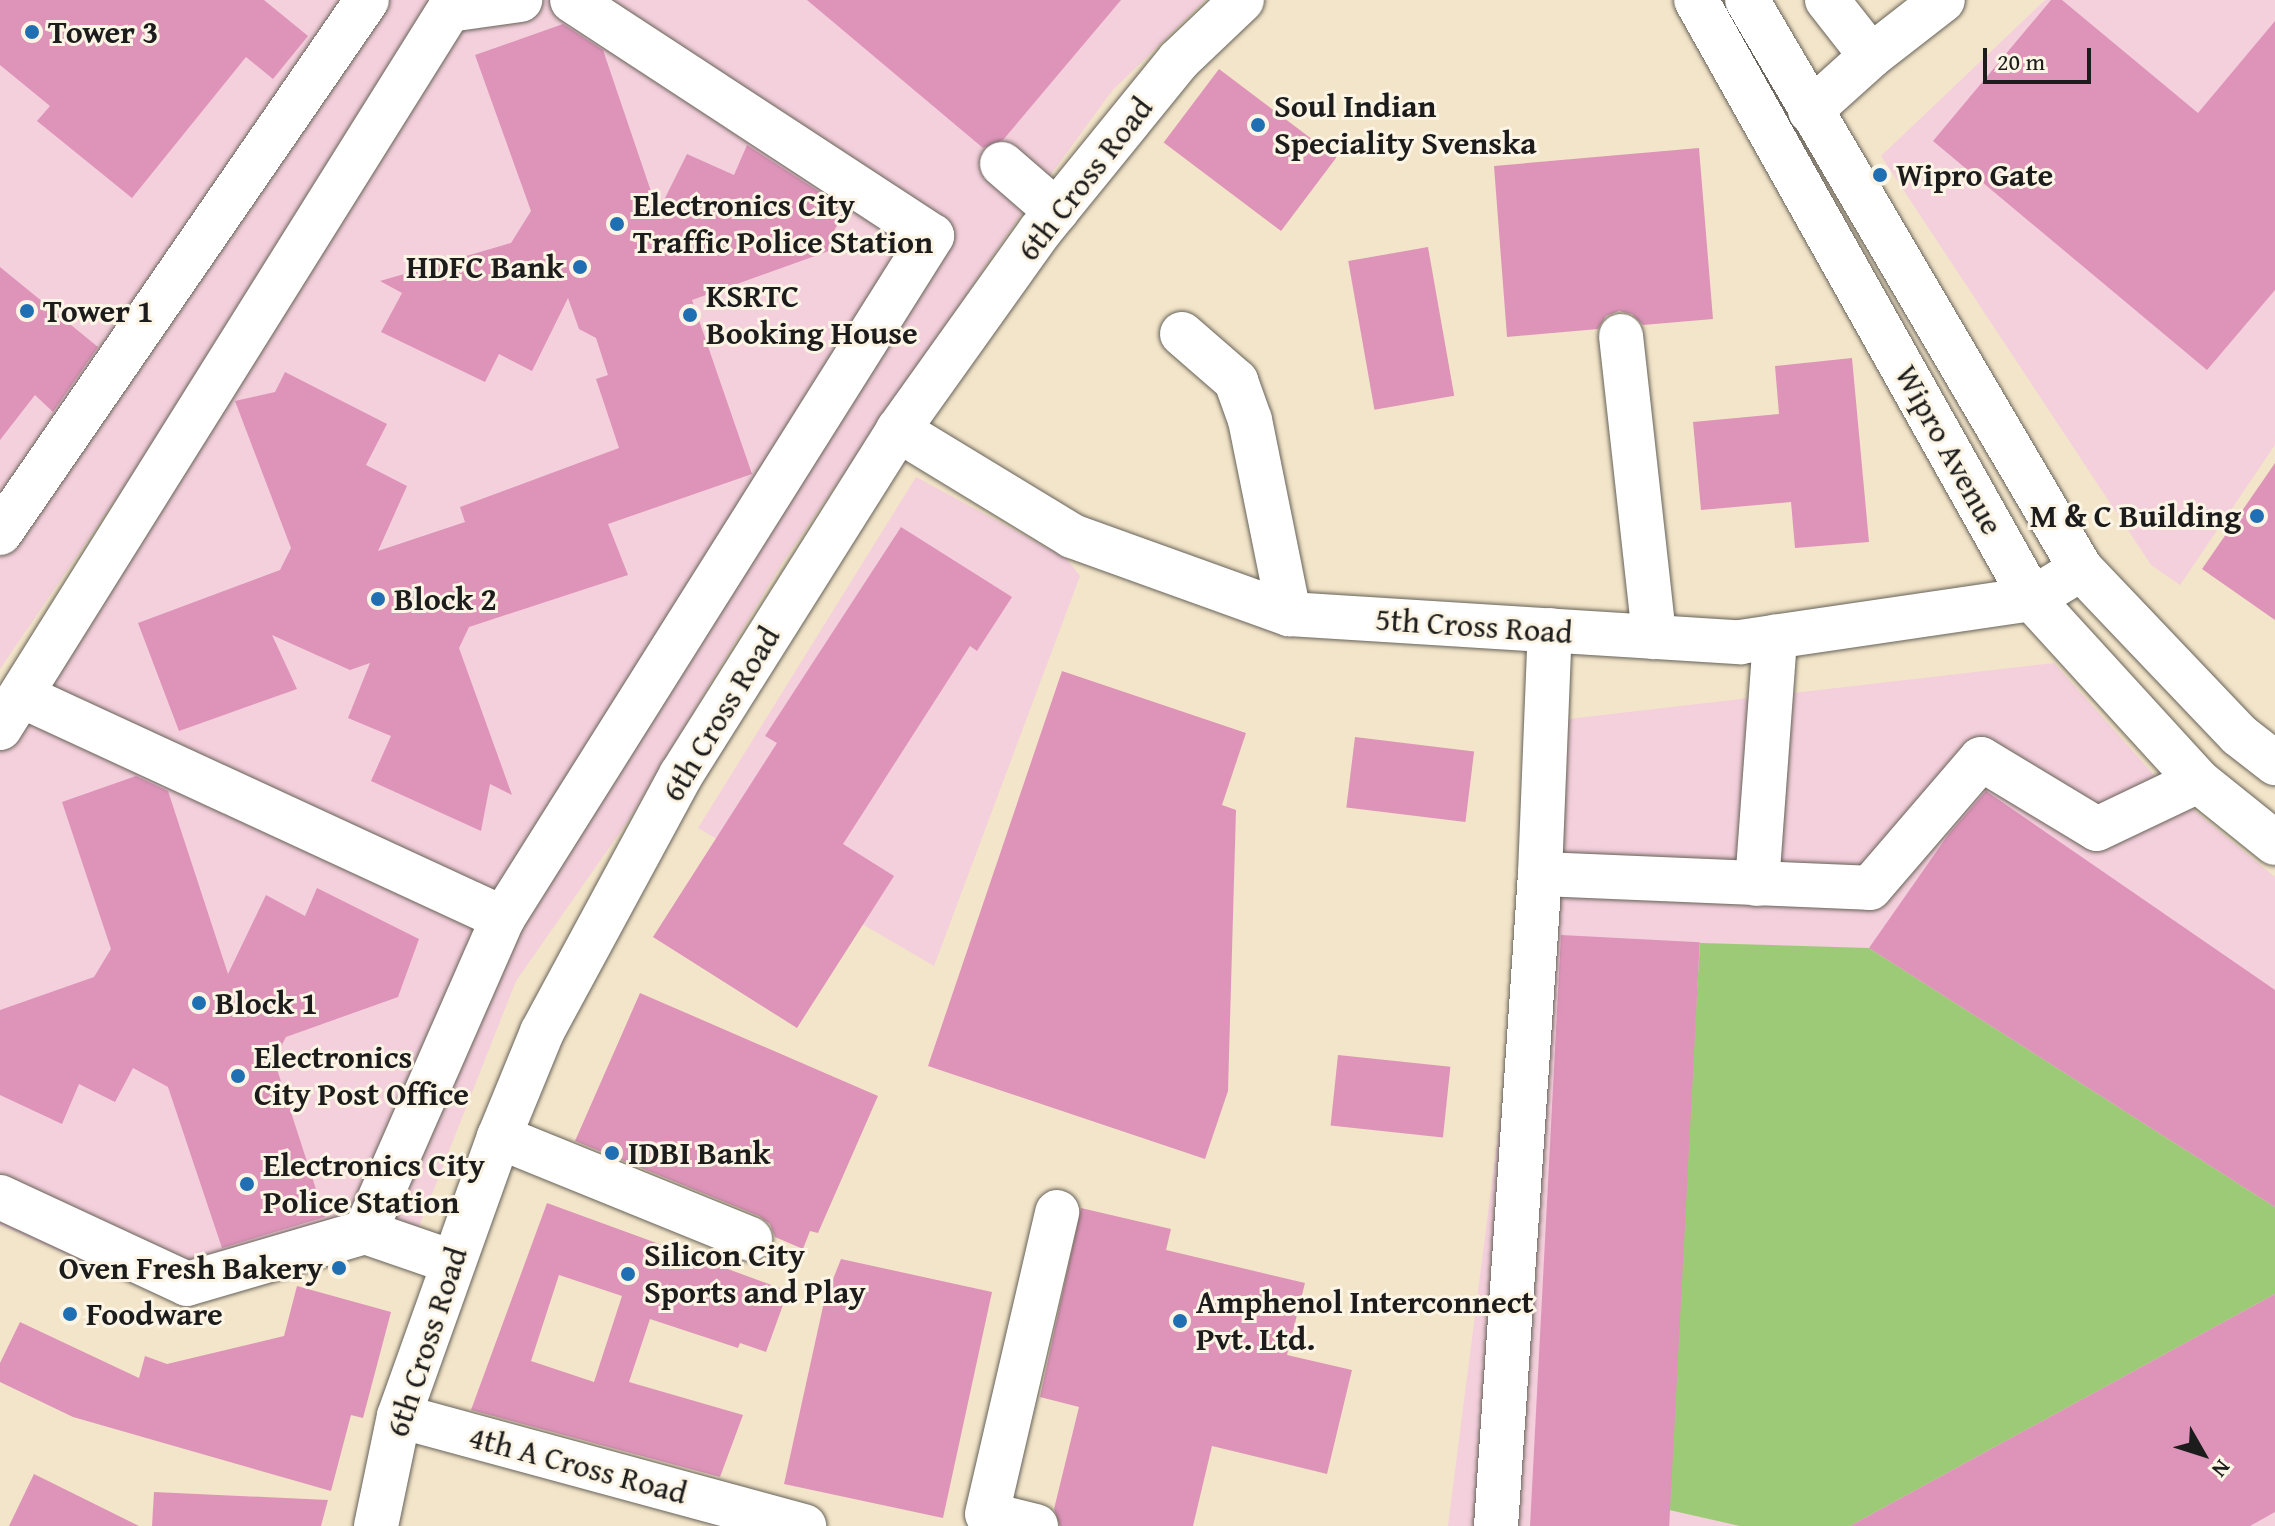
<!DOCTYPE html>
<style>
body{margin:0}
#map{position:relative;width:2275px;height:1526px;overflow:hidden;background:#f3e5c9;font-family:"Gentium Book Plus",serif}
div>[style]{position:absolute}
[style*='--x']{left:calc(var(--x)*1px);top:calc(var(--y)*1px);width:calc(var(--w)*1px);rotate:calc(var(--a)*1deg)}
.built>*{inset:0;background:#f4cfdc}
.green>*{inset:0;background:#9dca77}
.building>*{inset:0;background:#de94b9;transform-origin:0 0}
.roads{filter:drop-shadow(0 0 2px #676259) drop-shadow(0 0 2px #676259)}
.minor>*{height:44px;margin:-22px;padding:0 22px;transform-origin:22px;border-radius:22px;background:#fff}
.major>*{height:44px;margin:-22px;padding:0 22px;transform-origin:22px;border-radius:22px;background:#fff}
.dots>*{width:22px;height:22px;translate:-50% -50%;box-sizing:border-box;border:4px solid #fcf5e5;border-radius:50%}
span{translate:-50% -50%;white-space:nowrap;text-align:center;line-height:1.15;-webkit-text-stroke:6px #fcf5e5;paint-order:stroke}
.poi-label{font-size:32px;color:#1c1c1c;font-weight:700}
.left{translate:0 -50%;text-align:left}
.right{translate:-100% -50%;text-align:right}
.street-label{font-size:32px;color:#1c1c1c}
.north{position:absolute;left:2163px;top:1414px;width:80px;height:80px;-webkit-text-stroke:6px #fcf5e5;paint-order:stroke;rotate:129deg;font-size:22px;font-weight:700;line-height:32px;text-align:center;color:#1c1c1c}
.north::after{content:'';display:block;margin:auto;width:28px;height:36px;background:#1c1c1c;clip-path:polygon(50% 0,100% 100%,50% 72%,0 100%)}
.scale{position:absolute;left:1983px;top:48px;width:108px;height:36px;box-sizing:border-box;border:4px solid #1c1c1c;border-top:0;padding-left:10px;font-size:24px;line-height:28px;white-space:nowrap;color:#1c1c1c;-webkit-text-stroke:6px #fcf5e5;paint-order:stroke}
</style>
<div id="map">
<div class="built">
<div style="clip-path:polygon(0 0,1205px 0,1112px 91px,1016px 222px,781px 565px,630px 818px,516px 981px,417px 1232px,166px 1298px,0 1225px,0 743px,435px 30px,0 669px)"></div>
<div style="clip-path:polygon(2045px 0,2275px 0,2275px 445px,2180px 585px,2151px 565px,1881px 156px)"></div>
<div style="clip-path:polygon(916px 477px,1066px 558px,1080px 576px,934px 966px,698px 828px)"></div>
<div style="clip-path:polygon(2054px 663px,2163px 785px,2275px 877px,2275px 1526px,1448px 1526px,1551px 721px)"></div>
</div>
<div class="green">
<div style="clip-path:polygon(1700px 943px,1869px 948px,2275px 1207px,2275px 1294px,1850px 1526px,1740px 1526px,1665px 1509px)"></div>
</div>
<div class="building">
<div style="clip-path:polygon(0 0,264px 0,308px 36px,273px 79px,246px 57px,132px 198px,37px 121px,50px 106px,0 65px)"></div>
<div style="clip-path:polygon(807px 0,1121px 0,1003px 140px,983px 148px)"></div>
<div style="clip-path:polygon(2051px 0,2062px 0,2198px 113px,2275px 21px,2275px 290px,2207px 370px,1933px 141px)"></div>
<div style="clip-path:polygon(563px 24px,603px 50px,658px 212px,687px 154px,734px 175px,747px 145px,846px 209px,834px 231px,854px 242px,692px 300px,752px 474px,608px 524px,628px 575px,469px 627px,459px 648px,512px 795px,490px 784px,481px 831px,371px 781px,391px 736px,348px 718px,370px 663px,350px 670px,272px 635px,297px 689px,179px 731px,138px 623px,280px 570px,291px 548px,235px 401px,275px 392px,285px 372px,387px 424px,366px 465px,407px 486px,378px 551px,465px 522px,460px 507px,619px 448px,596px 379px,608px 375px,596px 338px,579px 329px,568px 298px,532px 371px,499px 354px,485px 382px,381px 332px,402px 293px,380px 281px,511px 243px,531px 211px,475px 55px)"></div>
<div style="left:1219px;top:69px;width:147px;height:92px;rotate:37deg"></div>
<div style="clip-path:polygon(1699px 148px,1713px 319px,1643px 325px,1632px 314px,1619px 311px,1606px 316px,1598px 329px,1507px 337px,1494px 166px)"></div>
<div style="left:1428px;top:247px;width:151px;height:81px;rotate:80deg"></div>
<div style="clip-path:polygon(0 267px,98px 347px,53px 412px,35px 395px,0 440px)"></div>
<div style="clip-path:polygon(1852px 358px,1869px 542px,1795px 548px,1791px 502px,1701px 510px,1693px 422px,1779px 414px,1775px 366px)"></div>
<div style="clip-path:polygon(2275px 463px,2275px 620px,2202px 569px)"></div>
<div style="clip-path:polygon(901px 527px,1012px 597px,977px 651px,970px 646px,843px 844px,894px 876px,797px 1028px,653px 937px,777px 743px,765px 736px)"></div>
<div style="clip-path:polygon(1062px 671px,1246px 733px,1222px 805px,1236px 810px,1228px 1091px,1205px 1159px,928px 1066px)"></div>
<div style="left:1355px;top:737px;width:120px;height:71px;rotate:7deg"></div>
<div style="clip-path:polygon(136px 776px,168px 791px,228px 974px,266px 895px,305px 916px,317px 888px,419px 939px,398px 997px,286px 1037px,274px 1060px,325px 1217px,222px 1248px,168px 1087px,133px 1068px,115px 1102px,79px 1084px,62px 1124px,0 1095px,0 1010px,94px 977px,111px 949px,62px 802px)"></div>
<div style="clip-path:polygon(1986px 791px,2275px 990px,2275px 1207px,1869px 948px,1948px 835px)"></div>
<div style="left:1561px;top:935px;width:139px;height:592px;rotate:3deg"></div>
<div style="clip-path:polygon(640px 993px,878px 1096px,818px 1233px,810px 1231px,803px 1249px,775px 1237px,770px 1224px,759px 1216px,575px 1141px)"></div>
<div style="left:1338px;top:1055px;width:113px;height:71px;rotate:6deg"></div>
<div style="clip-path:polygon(evenodd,547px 1203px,788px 1291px,766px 1352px,740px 1343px,738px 1348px,650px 1319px,629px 1382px,743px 1415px,720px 1477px,471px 1410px,547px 1203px,559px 1275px,622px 1296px,594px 1382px,531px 1361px,559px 1275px)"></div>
<div style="clip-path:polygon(1081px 1208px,1171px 1229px,1166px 1250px,1305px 1283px,1287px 1355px,1352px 1370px,1327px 1474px,1212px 1446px,1193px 1526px,1060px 1526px,1054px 1509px,1079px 1407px,1040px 1397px)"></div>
<div style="clip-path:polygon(841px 1259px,992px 1292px,943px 1518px,784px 1484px,824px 1302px)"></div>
<div style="clip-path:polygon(297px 1286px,391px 1312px,363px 1418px,351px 1415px,331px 1491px,73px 1417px,0 1382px,0 1363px,20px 1322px,139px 1378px,145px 1356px,167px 1364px,284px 1336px)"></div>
<div style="clip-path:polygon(2275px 1294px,2275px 1512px,2250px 1526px,1850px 1526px)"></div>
<div style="clip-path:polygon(34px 1474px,139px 1526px,9px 1526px)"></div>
<div style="clip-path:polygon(154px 1492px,328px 1500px,321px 1526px,152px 1526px)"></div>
</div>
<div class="roads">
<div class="minor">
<div style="--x:1827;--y:0;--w:71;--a:51.8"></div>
<div style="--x:1810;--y:111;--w:82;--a:-42"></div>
<div style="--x:1871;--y:56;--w:91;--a:-37.9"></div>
<div style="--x:1002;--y:164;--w:72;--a:41"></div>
<div style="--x:1182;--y:334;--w:72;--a:41"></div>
<div style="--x:1236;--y:381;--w:41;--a:70.3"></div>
<div style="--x:1250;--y:420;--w:198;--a:78.6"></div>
<div style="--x:1621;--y:336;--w:303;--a:83.7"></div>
<div style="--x:898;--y:430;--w:204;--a:31.3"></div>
<div style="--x:1072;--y:536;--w:231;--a:19.8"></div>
<div style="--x:1289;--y:614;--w:452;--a:3.6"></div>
<div style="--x:1740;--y:642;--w:295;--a:-8.4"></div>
<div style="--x:2032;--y:599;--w:57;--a:-31.5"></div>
<div style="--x:0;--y:533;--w:647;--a:-55.45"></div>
<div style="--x:22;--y:696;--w:530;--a:24.78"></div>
<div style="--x:0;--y:728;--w:847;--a:-57.98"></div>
<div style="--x:449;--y:10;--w:72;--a:-8"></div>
<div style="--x:1540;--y:874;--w:330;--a:2.4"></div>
<div style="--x:1870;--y:888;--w:170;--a:-49.3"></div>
<div style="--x:1981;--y:759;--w:135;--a:31.1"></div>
<div style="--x:2097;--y:829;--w:112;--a:-25.4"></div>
<div style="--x:1757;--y:884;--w:248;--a:-85.8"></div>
<div style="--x:499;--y:1137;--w:271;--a:22.1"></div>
<div style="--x:0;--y:1197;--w:206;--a:24.9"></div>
<div style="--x:187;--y:1284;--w:185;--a:-16.3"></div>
<div style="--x:365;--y:1232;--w:92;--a:19"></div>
<div style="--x:365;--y:1232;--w:343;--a:-66.3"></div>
<div style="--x:503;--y:918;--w:806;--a:-57.83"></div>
<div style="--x:932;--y:236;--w:430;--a:-146.8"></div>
<div style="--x:399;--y:1416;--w:420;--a:15.2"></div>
<div style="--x:376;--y:1526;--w:112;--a:-78.2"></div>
<div style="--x:399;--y:1416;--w:296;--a:-70.3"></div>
<div style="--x:499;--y:1137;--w:113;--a:-67.7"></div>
<div style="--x:542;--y:1032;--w:292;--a:-61.6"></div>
<div style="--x:681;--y:775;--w:408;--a:-57.8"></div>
<div style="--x:898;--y:430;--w:244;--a:-54.5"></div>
<div style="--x:1040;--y:231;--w:220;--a:-50.9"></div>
<div style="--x:1179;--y:60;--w:87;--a:-43.6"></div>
<div style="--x:1036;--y:1526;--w:50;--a:-166.2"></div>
<div style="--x:987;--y:1514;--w:310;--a:-76.9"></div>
<div style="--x:1496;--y:1526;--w:653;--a:-86.14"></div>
<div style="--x:1540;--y:874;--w:244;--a:-87.7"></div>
</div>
<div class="major">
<div style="--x:1696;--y:0;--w:687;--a:60.71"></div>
<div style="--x:2032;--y:599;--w:246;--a:47.6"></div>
<div style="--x:2198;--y:781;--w:99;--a:38.8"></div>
<div style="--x:1747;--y:0;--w:660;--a:59.59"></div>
<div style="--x:2081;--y:569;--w:229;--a:46.4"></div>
<div style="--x:2239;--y:735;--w:46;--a:37.9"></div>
</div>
</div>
<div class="dots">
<div style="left:32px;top:32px;background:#1f6fb2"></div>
<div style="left:1258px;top:125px;background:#1f6fb2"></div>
<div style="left:1880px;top:175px;background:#1f6fb2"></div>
<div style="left:617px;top:224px;background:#1f6fb2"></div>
<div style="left:580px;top:267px;background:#1f6fb2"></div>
<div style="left:27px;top:311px;background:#1f6fb2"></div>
<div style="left:690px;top:315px;background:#1f6fb2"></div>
<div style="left:2257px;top:516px;background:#1f6fb2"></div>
<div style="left:378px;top:599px;background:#1f6fb2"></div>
<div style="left:199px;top:1003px;background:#1f6fb2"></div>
<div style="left:238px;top:1076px;background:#1f6fb2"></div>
<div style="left:612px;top:1153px;background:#1f6fb2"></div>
<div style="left:247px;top:1184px;background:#1f6fb2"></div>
<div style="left:339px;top:1268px;background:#1f6fb2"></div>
<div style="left:628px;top:1274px;background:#1f6fb2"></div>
<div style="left:70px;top:1314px;background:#1f6fb2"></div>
<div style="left:1180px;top:1321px;background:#1f6fb2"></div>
</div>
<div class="poi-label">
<span class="left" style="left:48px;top:32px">Tower 3</span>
<span class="left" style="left:1274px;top:125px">Soul Indian<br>Speciality Svenska</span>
<span class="left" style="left:1896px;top:175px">Wipro Gate</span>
<span class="left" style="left:633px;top:224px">Electronics City<br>Traffic Police Station</span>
<span class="right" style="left:564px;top:267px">HDFC Bank</span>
<span class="left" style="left:706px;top:315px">KSRTC<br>Booking House</span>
<span class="left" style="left:43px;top:311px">Tower 1</span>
<span class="right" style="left:2241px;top:516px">M &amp; C Building</span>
<span class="left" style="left:394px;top:599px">Block 2</span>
<span class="left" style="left:215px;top:1003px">Block 1</span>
<span class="left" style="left:254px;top:1076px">Electronics<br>City Post Office</span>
<span class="left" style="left:628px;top:1153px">IDBI Bank</span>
<span class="left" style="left:263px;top:1184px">Electronics City<br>Police Station</span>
<span class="left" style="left:644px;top:1274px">Silicon City<br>Sports and Play</span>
<span class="right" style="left:323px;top:1268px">Oven Fresh Bakery</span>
<span class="left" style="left:1196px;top:1321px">Amphenol Interconnect<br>Pvt. Ltd.</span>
<span class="left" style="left:86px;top:1314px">Foodware</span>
</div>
<div class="street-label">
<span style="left:1085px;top:179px;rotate:-52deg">6th Cross Road</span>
<span style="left:1949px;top:450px;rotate:61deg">Wipro Avenue</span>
<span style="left:1474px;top:626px;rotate:4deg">5th Cross Road</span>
<span style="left:721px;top:714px;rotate:-59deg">6th Cross Road</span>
<span style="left:427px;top:1342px;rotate:-72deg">6th Cross Road</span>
<span style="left:578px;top:1465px;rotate:15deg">4th A Cross Road</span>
</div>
<div class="north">N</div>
<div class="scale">20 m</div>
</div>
